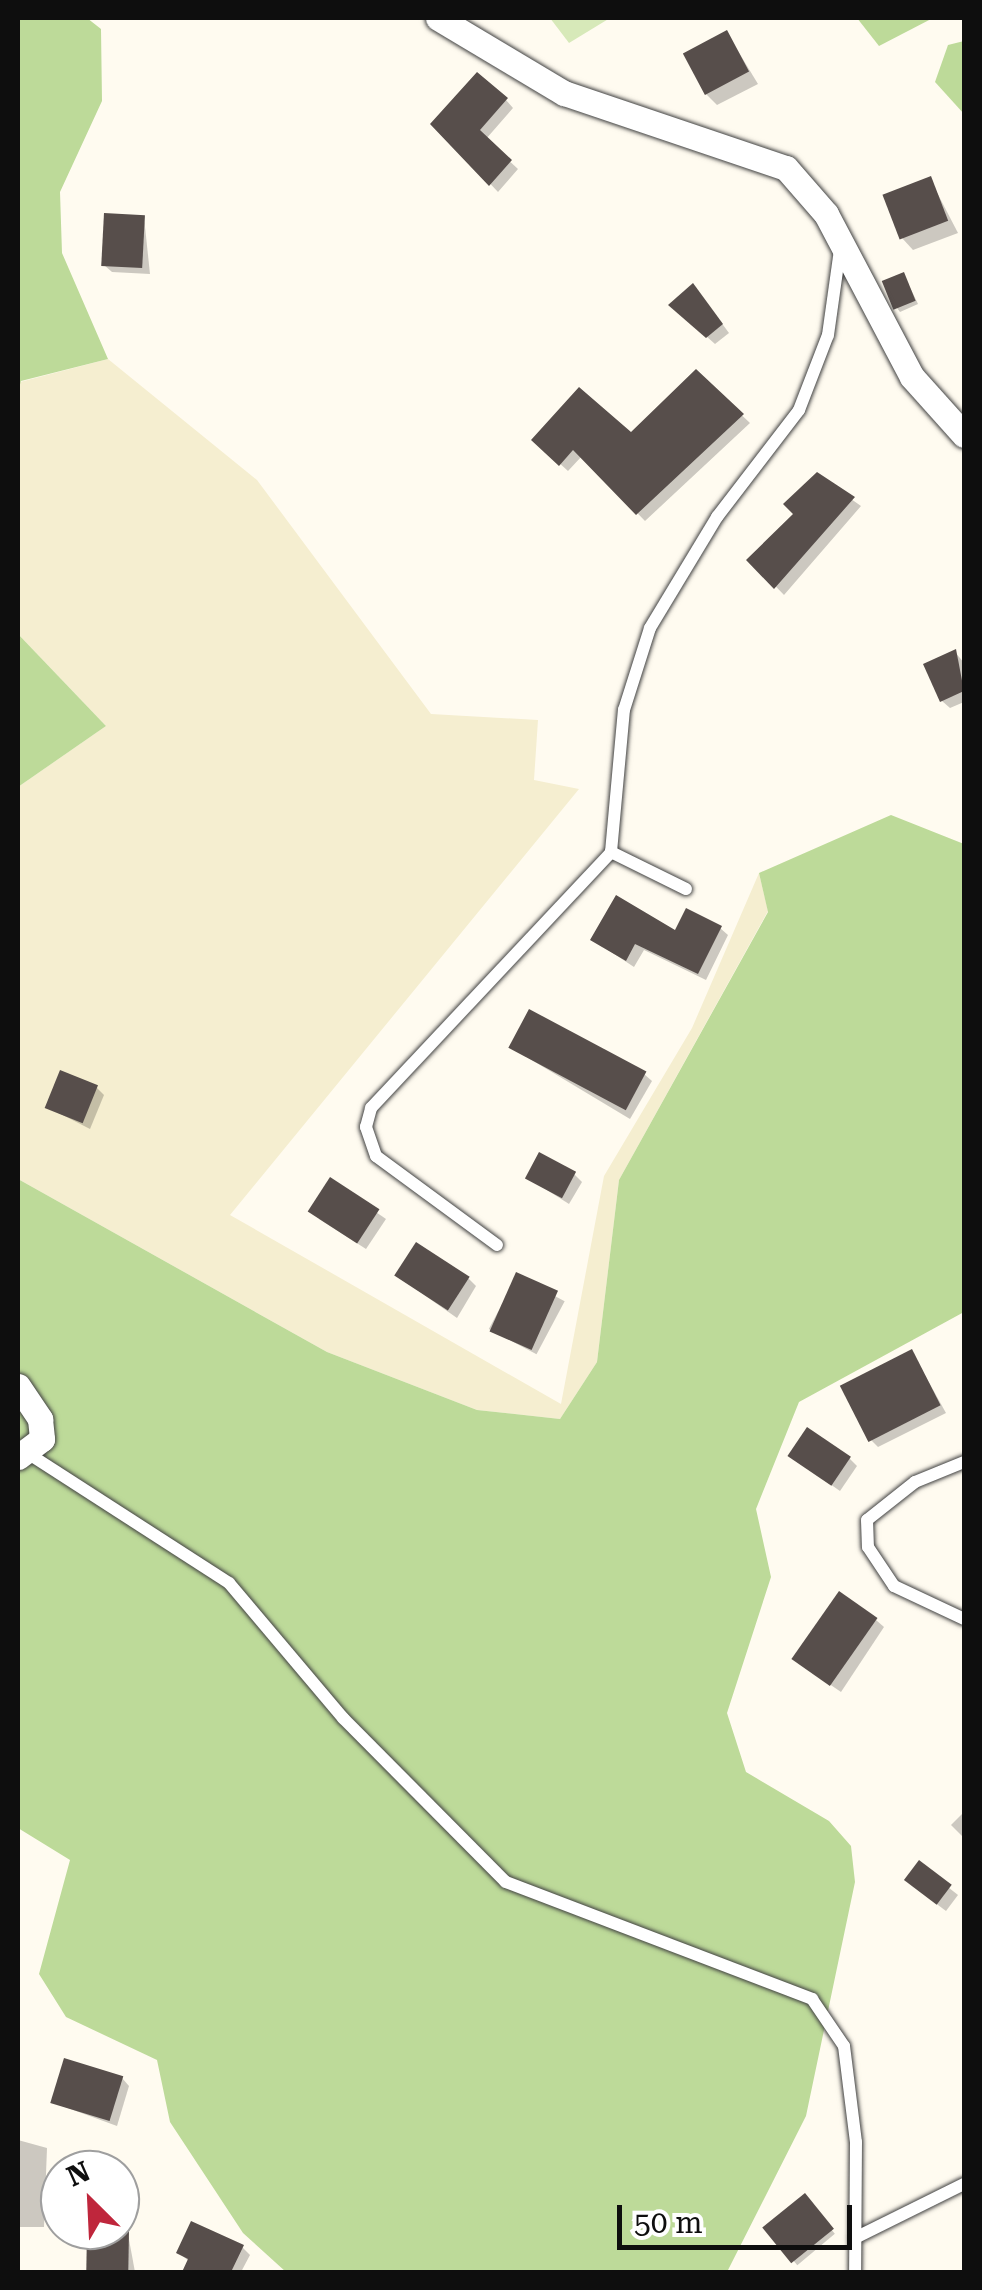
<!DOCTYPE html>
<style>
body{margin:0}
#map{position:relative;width:982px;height:2290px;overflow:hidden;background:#fffbf0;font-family:"Roboto Serif",serif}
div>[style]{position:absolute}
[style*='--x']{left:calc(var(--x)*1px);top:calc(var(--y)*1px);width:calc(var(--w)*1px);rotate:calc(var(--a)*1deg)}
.farmland>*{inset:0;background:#f5eed0}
.green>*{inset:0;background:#d7e9b9}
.forest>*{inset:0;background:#bdda99}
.shadow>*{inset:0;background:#0003;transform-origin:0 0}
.building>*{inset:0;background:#574e4b;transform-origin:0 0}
.roads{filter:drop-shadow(0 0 2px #414141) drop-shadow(0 0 2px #414141)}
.lane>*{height:12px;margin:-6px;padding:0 6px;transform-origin:6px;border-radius:6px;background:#fff}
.street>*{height:25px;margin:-12.5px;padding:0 12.5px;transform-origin:12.5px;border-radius:12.5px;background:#fff}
span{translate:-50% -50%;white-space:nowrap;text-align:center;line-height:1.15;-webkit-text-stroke:10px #fff;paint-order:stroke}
.frame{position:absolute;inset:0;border:20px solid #0e0e0e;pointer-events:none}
.north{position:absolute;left:40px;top:2150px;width:100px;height:100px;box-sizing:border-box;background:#fff;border:2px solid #9f9f9f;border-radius:50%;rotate:336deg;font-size:28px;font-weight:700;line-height:40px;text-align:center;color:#0e0e0e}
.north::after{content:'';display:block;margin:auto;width:35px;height:45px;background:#bf263c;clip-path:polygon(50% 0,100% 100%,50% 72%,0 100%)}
.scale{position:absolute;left:617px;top:2205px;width:235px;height:45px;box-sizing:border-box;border:5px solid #0e0e0e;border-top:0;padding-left:12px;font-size:30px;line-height:35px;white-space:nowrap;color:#0e0e0e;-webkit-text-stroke:8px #fff;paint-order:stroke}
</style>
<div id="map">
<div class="farmland">
<div style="clip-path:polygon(108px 359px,257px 480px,431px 714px,538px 720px,534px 780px,579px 789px,230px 1215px,561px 1404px,604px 1176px,692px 1028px,759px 873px,768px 911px,619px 1180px,597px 1362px,560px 1419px,477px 1410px,327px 1352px,18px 1179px,18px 787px,106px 726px,18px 634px,18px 392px,20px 382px)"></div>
</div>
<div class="green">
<div style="clip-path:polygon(550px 18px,610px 18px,569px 43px)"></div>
</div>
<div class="forest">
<div style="clip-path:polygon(18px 18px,87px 18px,101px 29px,102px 101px,60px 192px,62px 253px,108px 359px,21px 381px,18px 392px)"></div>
<div style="clip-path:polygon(857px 18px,933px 18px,879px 46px)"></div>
<div style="clip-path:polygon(964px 41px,964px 114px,935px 82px,948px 45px)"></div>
<div style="clip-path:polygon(18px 634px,106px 726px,18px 787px)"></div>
<div style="clip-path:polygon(891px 815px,964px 844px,964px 1312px,799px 1402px,756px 1509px,771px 1577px,727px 1713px,746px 1772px,829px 1821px,851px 1846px,855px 1882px,806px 2116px,727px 2272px,286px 2272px,243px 2233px,170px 2122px,157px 2060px,66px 2017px,39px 1974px,70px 1860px,18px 1828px,18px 1179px,327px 1352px,477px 1410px,560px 1419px,597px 1362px,619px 1180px,768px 912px,759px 873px)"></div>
</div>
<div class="shadow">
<div style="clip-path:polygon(727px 33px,758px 84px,717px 105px,705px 93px)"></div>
<div style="clip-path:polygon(506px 100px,513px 108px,486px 139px,518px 169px,498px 192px,434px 124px)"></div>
<div style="clip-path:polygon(930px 179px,958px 233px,913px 250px,902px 238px)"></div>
<div style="clip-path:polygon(144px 217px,150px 274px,112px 272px,104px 265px)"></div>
<div style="clip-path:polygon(904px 275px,918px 304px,900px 312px,897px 308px)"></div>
<div style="clip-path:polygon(700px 294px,729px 333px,715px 344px,679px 312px)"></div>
<div style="clip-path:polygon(696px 372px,750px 423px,645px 521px,582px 456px,568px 471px,534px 440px,631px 436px)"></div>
<div style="clip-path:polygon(817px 475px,861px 506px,784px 595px,750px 560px,796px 514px)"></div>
<div style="clip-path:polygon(955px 652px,964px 663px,964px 702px,950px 708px,942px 701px)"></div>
<div style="clip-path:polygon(720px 928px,728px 935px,706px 980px,644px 950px,634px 967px,593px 940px)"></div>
<div style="clip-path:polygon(510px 1047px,644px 1074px,652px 1081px,630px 1119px)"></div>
<div style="clip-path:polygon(96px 1087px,104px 1095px,90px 1129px,47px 1107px)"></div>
<div style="clip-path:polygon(574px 1174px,582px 1182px,569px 1204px,528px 1178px)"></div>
<div style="clip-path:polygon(331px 1181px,386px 1219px,366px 1249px,319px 1219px)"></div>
<div style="clip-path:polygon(397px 1276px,469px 1279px,476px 1286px,457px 1318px)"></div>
<div style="left:517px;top:1276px;width:54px;height:60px;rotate:28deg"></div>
<div style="clip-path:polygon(912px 1352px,946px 1413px,878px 1447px,871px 1440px)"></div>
<div style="clip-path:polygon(790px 1456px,849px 1458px,857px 1466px,840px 1491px)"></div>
<div style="clip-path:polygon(876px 1620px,884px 1627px,841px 1692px,803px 1666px)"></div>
<div style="clip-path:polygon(964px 1812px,964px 1838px,951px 1825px)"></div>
<div style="clip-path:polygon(919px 1864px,958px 1895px,946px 1911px,914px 1887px)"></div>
<div style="clip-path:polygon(122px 2078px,129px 2086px,117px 2126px,54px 2103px)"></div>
<div style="clip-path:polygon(18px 2140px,47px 2148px,44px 2227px,18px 2227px)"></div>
<div style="left:804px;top:2197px;width:48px;height:49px;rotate:50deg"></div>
<div style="clip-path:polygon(89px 2233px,128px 2234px,135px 2272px,88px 2272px)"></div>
<div style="clip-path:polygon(242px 2247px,250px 2255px,241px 2272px,185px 2272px,190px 2262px,179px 2253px)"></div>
</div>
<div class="building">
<div style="left:727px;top:30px;width:47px;height:50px;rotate:62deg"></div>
<div style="clip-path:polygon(477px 72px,508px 98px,480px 130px,512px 160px,489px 186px,430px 124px)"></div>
<div style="left:931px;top:176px;width:48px;height:52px;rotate:69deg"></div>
<div style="left:104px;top:213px;width:41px;height:53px;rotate:3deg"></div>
<div style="left:904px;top:272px;width:31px;height:24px;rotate:68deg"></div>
<div style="clip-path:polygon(693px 283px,723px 324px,706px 338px,668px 305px)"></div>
<div style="clip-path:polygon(696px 369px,744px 414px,636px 515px,573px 450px,559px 466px,531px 440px,579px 387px,631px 432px)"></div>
<div style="clip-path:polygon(817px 472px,855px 497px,774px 589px,746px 560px,793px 514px,783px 504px)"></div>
<div style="clip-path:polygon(956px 649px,964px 691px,940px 702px,923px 664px)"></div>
<div style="clip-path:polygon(616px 895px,675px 930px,686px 908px,722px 926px,698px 974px,635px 944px,626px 961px,590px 940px)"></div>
<div style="left:529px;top:1009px;width:133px;height:44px;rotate:28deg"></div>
<div style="left:60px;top:1070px;width:41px;height:41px;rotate:22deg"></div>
<div style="left:539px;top:1152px;width:42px;height:30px;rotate:28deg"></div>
<div style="left:330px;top:1177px;width:59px;height:41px;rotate:33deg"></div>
<div style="left:416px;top:1242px;width:64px;height:40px;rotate:33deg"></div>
<div style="left:516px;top:1272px;width:46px;height:65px;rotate:24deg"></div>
<div style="left:912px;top:1349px;width:63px;height:81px;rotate:63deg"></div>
<div style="left:807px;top:1427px;width:53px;height:35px;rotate:34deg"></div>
<div style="left:839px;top:1591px;width:47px;height:83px;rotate:35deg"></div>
<div style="left:919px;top:1860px;width:41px;height:25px;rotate:37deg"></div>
<div style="left:64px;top:2058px;width:62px;height:47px;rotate:17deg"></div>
<div style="left:805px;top:2193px;width:46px;height:55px;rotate:51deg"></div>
<div style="clip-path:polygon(191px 2221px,244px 2245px,231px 2272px,182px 2272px,188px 2259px,176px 2253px)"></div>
<div style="left:87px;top:2230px;width:42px;height:42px;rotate:1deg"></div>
</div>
<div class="roads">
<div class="lane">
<div style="--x:686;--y:889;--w:84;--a:-153.7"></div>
<div style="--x:611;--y:852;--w:143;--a:-84.8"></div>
<div style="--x:624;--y:710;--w:86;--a:-72.4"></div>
<div style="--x:650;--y:628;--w:130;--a:-58.9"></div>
<div style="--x:717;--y:517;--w:135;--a:-52.5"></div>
<div style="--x:799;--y:410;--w:80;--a:-68.9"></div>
<div style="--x:828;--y:335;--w:86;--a:-82"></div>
<div style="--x:497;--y:1245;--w:150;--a:-143.7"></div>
<div style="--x:376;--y:1156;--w:31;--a:-109"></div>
<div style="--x:366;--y:1127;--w:20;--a:-75"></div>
<div style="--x:371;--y:1108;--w:351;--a:-46.8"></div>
<div style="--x:29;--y:1454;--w:238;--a:32.8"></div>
<div style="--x:229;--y:1583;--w:177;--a:49.8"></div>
<div style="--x:343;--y:1718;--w:231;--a:45.2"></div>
<div style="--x:506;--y:1882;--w:328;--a:20.9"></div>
<div style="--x:812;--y:1999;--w:57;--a:55.8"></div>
<div style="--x:844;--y:2046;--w:97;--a:82.9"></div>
<div style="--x:856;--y:2142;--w:130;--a:90.4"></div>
<div style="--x:964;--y:1462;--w:53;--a:157.8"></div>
<div style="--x:915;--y:1482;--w:61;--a:141.6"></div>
<div style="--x:867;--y:1520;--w:27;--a:88"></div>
<div style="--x:868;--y:1547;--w:47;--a:56.3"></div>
<div style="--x:894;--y:1586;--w:77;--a:25.2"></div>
<div style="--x:855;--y:2238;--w:122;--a:-26.4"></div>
</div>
<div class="street">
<div style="--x:438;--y:18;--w:147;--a:30.8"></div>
<div style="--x:564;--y:93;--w:234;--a:18.7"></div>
<div style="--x:786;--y:168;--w:61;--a:49"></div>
<div style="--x:826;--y:214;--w:184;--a:62.2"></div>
<div style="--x:912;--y:377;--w:78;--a:48.1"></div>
<div style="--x:18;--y:1386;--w:40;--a:56"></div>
<div style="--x:40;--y:1419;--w:20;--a:84"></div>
<div style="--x:42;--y:1439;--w:30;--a:143"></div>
</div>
</div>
<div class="frame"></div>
<div class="north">N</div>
<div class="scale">50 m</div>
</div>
